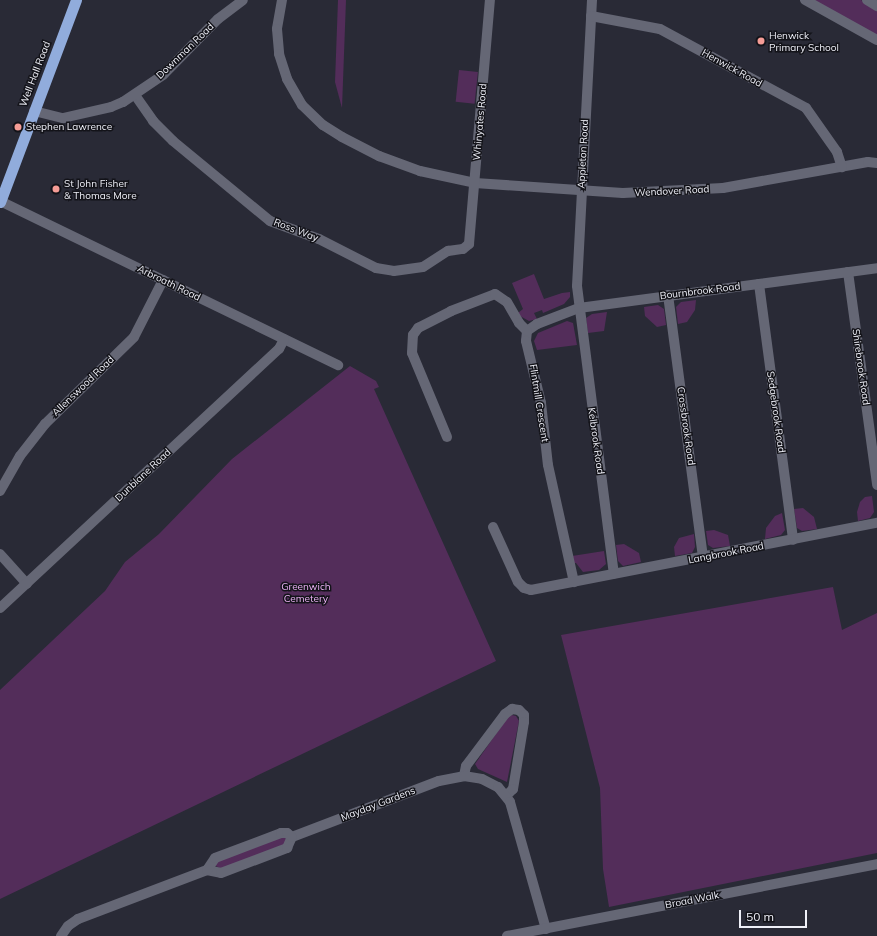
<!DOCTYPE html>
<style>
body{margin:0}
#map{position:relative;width:877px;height:936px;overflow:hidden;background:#292a36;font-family:Mulish,sans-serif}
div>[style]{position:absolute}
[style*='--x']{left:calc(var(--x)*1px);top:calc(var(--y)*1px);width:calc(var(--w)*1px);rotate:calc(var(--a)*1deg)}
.green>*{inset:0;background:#532d5a;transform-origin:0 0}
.minor>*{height:10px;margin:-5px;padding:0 5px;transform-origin:5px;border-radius:5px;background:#656775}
.tertiary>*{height:10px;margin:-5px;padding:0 5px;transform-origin:5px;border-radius:5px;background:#656775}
.trunk>*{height:11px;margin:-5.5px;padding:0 5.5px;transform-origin:5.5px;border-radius:5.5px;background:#91acdc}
.dots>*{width:11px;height:11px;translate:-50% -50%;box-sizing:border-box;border:2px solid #131319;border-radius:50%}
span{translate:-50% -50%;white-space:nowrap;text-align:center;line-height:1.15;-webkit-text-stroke:3px #131319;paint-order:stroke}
.poi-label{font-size:10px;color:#eff0f8}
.left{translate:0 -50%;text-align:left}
.street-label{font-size:10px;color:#eff0f8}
.park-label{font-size:10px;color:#eeb4f7}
.scale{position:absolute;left:739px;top:910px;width:68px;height:18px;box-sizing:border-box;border:2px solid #eff0f8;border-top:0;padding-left:5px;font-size:12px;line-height:14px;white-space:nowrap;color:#eff0f8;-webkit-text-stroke:3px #131319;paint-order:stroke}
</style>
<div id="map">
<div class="green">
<div style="clip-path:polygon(338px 0,346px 0,342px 108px,335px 82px)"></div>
<div style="clip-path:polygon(810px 0,861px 0,877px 9px,877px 37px)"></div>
<div style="left:459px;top:70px;width:19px;height:32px;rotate:6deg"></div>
<div style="clip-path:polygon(534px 274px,544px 299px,562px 293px,570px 292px,570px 297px,564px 304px,543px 313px,542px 310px,534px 313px,537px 319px,529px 321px,520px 316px,518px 313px,523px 309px,512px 283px)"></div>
<div style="clip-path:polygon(696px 300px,695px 310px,687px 322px,678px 324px,676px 307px,681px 302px)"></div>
<div style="clip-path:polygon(658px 305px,664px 309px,666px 325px,657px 327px,645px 316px,644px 307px)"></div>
<div style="clip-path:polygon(607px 312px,604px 331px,588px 333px,586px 318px,592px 314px)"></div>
<div style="clip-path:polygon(567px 321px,573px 323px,577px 345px,537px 350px,534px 341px,538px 333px)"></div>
<div style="clip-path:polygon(350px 366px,376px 381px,379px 387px,374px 389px,496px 661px,0 899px,0 690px,105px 591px,125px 562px,159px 534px,232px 459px)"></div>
<div style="clip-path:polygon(872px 496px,874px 512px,870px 518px,858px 521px,857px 512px,860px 502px,865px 497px)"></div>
<div style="clip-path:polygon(803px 508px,814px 517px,817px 529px,802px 531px,797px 528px,794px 509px)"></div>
<div style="clip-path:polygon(782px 513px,785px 530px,781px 535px,765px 539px,766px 528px,775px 516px)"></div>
<div style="clip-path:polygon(714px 530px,728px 535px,730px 546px,713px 548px,708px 545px,706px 531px)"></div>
<div style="clip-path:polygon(694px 534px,695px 547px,692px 553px,675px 556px,674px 547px,679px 538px)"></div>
<div style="clip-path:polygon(624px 544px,639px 553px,641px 562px,623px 566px,618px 561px,616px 545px)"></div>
<div style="clip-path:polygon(604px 551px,606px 564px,599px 570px,583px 572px,576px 563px,573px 563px,572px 556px)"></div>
<div style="clip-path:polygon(833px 587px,842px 630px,877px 613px,877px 853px,609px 907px,603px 869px,600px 788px,561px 635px)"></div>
<div style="clip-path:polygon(512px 715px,516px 716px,519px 721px,507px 782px,478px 769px,475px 764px,507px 718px)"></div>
<div style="clip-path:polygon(283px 836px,287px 839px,286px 844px,221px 869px,216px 866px,216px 862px)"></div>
</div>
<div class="minor">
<div style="--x:282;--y:0;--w:29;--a:100"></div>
<div style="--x:277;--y:29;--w:25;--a:85"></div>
<div style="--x:279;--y:54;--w:26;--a:72"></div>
<div style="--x:287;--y:79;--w:30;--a:60"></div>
<div style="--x:302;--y:105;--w:29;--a:44"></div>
<div style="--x:323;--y:125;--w:22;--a:32"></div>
<div style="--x:342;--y:137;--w:42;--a:27.2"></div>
<div style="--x:379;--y:156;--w:44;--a:20.1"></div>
<div style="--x:420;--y:171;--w:56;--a:12.3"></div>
<div style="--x:475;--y:183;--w:148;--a:3.9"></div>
<div style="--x:623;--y:193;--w:100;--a:-2.9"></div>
<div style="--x:723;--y:188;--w:147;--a:-10.2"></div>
<div style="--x:868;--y:162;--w:9;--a:6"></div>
<div style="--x:592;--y:0;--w:286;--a:93"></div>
<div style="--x:577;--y:286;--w:290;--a:82.7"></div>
<div style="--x:805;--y:0;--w:82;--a:29.1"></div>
<div style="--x:867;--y:0;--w:12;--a:31"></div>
<div style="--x:591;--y:16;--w:70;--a:10.7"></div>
<div style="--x:660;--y:29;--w:166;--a:28.4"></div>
<div style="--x:806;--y:108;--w:54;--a:54.8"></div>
<div style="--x:837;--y:152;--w:16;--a:72"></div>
<div style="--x:135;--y:95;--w:32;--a:55"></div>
<div style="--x:153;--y:121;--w:28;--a:45"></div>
<div style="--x:173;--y:141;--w:126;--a:39.5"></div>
<div style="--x:270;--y:221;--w:52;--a:20.2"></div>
<div style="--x:319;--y:239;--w:64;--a:27"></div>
<div style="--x:376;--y:268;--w:18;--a:9"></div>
<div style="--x:394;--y:271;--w:29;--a:-8"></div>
<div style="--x:423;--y:267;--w:30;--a:-33"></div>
<div style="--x:448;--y:251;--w:15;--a:-8"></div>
<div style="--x:463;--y:249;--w:8;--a:-40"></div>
<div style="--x:469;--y:244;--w:245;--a:-85.1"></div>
<div style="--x:34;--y:111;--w:30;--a:14"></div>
<div style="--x:63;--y:118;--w:49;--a:-12.9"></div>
<div style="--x:111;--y:107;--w:13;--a:-23"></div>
<div style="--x:123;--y:102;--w:48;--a:-34"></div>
<div style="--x:163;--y:75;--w:78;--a:-45.5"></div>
<div style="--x:218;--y:19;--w:31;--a:-37"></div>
<div style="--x:0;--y:201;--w:376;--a:25.9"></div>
<div style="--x:848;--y:272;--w:215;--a:82.2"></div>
<div style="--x:759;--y:284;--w:258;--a:82.4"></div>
<div style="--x:668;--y:295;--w:264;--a:82.4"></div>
<div style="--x:527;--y:331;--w:12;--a:-35"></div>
<div style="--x:537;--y:324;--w:45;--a:-20.9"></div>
<div style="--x:579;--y:308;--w:301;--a:-7.6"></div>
<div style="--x:527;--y:331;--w:10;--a:96"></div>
<div style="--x:526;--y:341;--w:64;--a:76.4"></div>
<div style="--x:541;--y:403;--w:62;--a:83.6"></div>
<div style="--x:548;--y:465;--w:120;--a:77.5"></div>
<div style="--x:447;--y:437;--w:91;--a:-112.6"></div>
<div style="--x:412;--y:353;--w:18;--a:-87"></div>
<div style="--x:413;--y:335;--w:9;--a:-54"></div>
<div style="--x:418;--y:328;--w:37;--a:-27"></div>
<div style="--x:451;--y:311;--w:47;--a:-21.1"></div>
<div style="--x:495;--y:294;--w:14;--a:34"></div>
<div style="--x:507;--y:302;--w:24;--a:60"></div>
<div style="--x:519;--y:323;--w:11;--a:45"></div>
<div style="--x:0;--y:491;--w:40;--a:-60.3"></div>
<div style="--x:20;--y:456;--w:41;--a:-52"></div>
<div style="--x:45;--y:424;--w:124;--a:-44.3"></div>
<div style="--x:134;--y:337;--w:64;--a:-63"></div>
<div style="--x:493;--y:527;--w:60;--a:65.6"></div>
<div style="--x:518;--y:582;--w:8;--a:45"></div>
<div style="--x:524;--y:588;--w:7;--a:16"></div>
<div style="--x:531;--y:590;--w:352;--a:-11"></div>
<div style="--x:0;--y:554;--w:40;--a:48"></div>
<div style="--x:0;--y:608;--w:381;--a:-42.9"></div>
<div style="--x:279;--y:349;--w:11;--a:-63"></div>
<div style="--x:464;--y:776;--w:10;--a:-79"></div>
<div style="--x:466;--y:766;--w:65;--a:-53.1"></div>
<div style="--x:505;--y:714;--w:9;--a:-36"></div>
<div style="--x:512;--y:709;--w:7;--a:8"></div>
<div style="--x:519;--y:710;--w:7;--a:45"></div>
<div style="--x:524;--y:715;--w:7;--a:90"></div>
<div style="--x:524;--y:722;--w:68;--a:99.3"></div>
<div style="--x:513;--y:789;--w:10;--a:135"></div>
<div style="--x:292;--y:837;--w:157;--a:-20.9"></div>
<div style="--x:439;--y:781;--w:25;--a:-11"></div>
<div style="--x:464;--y:776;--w:18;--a:9"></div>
<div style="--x:482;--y:779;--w:18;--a:27"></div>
<div style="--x:498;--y:787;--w:19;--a:51"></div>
<div style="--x:510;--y:802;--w:132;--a:74.2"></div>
<div style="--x:207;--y:870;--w:14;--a:12"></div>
<div style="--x:221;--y:873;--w:71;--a:-20.7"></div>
<div style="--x:287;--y:848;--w:12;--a:-66"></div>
<div style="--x:61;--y:936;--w:12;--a:-55"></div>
<div style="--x:68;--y:926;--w:12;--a:-35"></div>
<div style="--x:78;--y:919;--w:138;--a:-20.8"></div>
<div style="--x:207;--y:870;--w:14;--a:-56"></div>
<div style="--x:215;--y:858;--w:71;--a:-20.7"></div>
<div style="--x:281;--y:833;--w:6;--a:0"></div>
<div style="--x:287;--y:833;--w:6;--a:39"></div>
</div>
<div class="tertiary">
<div style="--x:507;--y:936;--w:377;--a:-11"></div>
</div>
<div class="trunk">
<div style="--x:0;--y:202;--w:216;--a:-69.4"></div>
</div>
<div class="dots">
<div style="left:761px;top:41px;background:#f59c96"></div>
<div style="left:18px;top:127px;background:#f59c96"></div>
<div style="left:56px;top:189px;background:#f59c96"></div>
</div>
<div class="poi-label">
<span class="left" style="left:769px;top:41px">Henwick<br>Primary School</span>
<span class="left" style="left:26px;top:127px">Stephen Lawrence</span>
<span class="left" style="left:64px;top:189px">St John Fisher<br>&amp; Thomas More</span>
</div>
<div class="street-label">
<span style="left:185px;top:51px;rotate:-44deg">Downman Road</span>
<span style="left:732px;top:68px;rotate:29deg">Henwick Road</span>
<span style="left:35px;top:74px;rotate:-69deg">Well Hall Road</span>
<span style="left:480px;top:122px;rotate:-85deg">Whinyates Road</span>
<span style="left:583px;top:154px;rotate:-87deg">Appleton Road</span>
<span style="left:672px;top:191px;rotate:-3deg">Wendover Road</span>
<span style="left:296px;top:230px;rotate:21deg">Ross Way</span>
<span style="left:169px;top:283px;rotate:26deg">Arbroath Road</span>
<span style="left:700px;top:291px;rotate:-7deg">Bournbrook Road</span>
<span style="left:861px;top:367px;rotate:82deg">Shirebrook Road</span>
<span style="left:83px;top:386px;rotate:-44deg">Allenswood Road</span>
<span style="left:539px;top:403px;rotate:81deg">Flintmill Crescent</span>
<span style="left:776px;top:412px;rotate:82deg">Sedgebrook Road</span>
<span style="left:686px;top:426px;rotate:82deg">Crossbrook Road</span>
<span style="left:596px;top:441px;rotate:82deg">Kelbrook Road</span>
<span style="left:143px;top:475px;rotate:-43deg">Dunblane Road</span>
<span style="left:726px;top:553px;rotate:-11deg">Langbrook Road</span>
<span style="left:378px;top:804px;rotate:-21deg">Mayday Gardens</span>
<span style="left:692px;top:900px;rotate:-11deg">Broad Walk</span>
</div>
<div class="park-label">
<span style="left:306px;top:592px">Greenwich<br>Cemetery</span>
</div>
<div class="scale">50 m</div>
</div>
